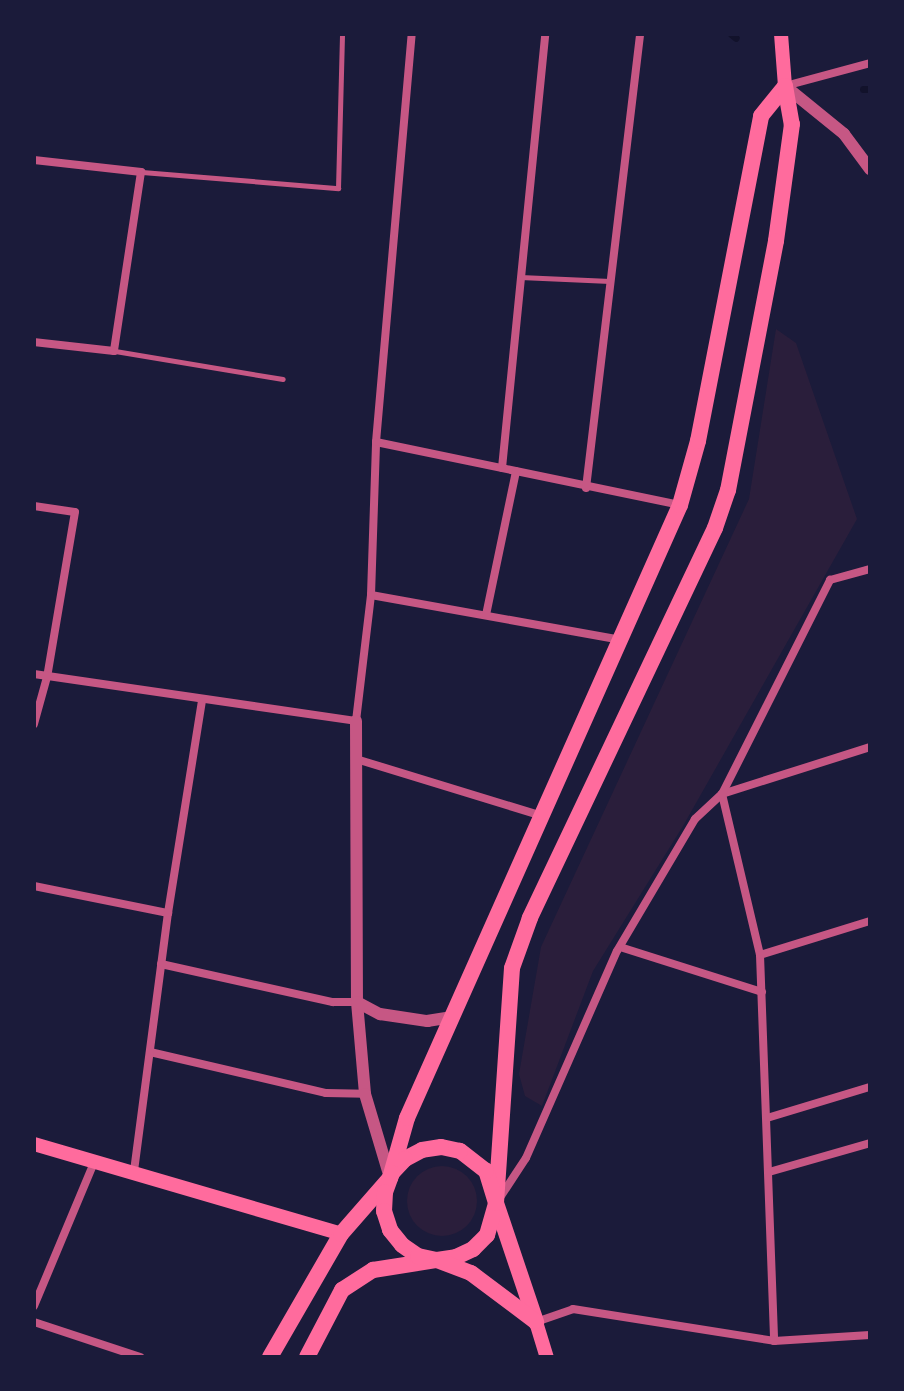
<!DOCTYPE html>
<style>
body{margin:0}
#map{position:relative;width:904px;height:1391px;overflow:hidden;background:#1b1b3a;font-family:Inter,sans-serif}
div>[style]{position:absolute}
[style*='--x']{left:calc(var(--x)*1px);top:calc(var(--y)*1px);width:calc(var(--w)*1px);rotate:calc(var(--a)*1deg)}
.green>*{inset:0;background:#2a1e3b}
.round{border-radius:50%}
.stream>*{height:7px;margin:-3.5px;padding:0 3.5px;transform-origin:3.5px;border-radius:3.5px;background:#12122b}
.service>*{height:5px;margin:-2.5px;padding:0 2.5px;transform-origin:2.5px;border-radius:2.5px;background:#c65784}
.minor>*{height:8px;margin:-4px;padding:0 4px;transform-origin:4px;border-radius:4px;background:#c65784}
.tertiary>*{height:12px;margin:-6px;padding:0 6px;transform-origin:6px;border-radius:6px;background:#c65784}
.secondary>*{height:14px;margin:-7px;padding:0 7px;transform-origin:7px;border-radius:7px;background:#ff6b9d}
.primary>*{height:16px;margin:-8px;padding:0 8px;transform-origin:8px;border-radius:8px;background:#ff6b9d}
span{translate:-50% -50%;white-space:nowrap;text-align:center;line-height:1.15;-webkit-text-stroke:8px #1b1b3a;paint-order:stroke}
.frame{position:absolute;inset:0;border:36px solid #1b1b3a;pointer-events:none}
</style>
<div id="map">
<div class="green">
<div style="clip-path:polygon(776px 329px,796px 343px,857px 519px,683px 826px,593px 971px,542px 1106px,525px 1096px,519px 1074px,541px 947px,749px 499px)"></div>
<div class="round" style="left:407px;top:1166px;width:70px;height:70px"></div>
</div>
<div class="stream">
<div style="--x:731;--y:34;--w:6;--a:39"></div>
<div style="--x:863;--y:89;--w:7;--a:0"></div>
</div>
<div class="service">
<div style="--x:142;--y:172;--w:197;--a:4.7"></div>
<div style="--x:338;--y:188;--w:154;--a:-88.5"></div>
<div style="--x:520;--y:277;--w:90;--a:2.5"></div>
<div style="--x:115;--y:351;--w:170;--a:9.5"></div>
</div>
<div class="minor">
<div style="--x:785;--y:86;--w:88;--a:-15.1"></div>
<div style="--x:34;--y:160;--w:108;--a:6.4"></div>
<div style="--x:141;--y:172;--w:181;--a:98.6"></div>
<div style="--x:114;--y:351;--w:81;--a:-173.6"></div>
<div style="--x:376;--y:442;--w:310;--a:11.7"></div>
<div style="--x:502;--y:468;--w:436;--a:-84.3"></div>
<div style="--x:586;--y:488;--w:457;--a:-83.2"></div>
<div style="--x:34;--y:506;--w:41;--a:8.3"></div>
<div style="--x:75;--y:512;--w:167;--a:99.6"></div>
<div style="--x:47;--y:677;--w:49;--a:105.5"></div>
<div style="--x:371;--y:595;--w:253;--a:10.2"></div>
<div style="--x:486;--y:615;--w:147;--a:-78.2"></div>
<div style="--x:34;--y:674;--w:325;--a:8.3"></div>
<div style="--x:356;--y:721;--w:127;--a:-83.2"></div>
<div style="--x:371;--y:595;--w:153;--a:-88.1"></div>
<div style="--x:376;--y:442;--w:410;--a:-85"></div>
<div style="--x:356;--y:759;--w:191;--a:17"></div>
<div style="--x:722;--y:794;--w:165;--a:76.7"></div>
<div style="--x:760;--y:955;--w:386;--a:87.9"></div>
<div style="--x:722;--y:794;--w:155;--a:-17.6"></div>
<div style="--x:34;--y:886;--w:137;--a:11.4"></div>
<div style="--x:620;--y:947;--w:149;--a:17.6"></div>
<div style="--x:760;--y:955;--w:115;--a:-17.2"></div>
<div style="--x:161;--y:964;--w:176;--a:12.5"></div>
<div style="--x:333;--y:1002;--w:24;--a:0"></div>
<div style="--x:150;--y:1052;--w:181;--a:13.1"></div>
<div style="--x:326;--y:1093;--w:39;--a:1"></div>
<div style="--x:767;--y:1118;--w:108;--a:-16.8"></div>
<div style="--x:134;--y:1171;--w:260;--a:-82.5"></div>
<div style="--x:168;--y:913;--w:215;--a:-80.9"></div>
<div style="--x:769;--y:1172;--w:105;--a:-16"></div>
<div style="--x:501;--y:1196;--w:45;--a:-56.7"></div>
<div style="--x:526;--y:1158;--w:226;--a:-66.3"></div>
<div style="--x:617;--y:951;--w:153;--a:-59.4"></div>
<div style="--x:695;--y:819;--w:37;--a:-43"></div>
<div style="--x:722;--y:794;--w:240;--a:-63.2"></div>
<div style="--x:830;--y:580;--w:41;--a:-15.4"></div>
<div style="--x:34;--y:1306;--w:158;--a:-67.3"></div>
<div style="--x:34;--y:1322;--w:112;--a:18.3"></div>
<div style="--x:536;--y:1322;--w:39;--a:-19"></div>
<div style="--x:573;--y:1309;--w:204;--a:9"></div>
<div style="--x:774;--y:1341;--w:96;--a:-3.6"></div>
</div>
<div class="tertiary">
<div style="--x:785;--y:86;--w:76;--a:39.1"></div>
<div style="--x:844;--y:134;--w:44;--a:53.4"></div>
<div style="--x:356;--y:721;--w:281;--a:89.8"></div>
<div style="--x:357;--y:1002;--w:92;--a:85"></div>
<div style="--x:365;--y:1094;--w:88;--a:73.4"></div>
<div style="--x:357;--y:1002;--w:26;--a:28"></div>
<div style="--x:380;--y:1014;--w:48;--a:8.5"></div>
<div style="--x:427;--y:1021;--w:24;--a:-9"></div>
</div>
<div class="secondary">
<div style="--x:781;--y:34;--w:52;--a:85.6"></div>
<div style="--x:34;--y:1144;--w:320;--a:16.3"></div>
<div style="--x:536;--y:1322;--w:37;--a:73"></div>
</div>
<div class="primary">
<div style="--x:270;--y:1357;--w:142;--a:-60"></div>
<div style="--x:341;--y:1234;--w:74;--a:-48.8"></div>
<div style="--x:390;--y:1178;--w:62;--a:-74.2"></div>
<div style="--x:407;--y:1118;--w:671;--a:-65.99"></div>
<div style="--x:680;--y:505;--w:66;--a:-74.3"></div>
<div style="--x:698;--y:441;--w:331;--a:-79"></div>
<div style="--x:761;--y:116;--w:38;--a:-51"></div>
<div style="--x:785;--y:86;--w:39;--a:80"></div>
<div style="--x:792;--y:124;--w:118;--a:97.8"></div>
<div style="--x:776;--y:241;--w:254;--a:100.9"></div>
<div style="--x:728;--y:490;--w:40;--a:108.9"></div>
<div style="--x:715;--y:528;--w:432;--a:115.4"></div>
<div style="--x:530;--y:918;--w:53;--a:109.8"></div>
<div style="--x:512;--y:968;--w:236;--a:93.9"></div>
<div style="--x:496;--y:1203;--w:126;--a:71.4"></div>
<div style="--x:307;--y:1357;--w:76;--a:-62.4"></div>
<div style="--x:342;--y:1290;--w:37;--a:-33"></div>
<div style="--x:373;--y:1270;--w:65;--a:-8.9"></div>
<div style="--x:437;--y:1260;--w:19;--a:-9"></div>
<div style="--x:456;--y:1257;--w:19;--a:-25"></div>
<div style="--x:473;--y:1249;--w:20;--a:-45"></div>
<div style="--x:487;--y:1235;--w:33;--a:-74"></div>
<div style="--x:496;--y:1203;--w:34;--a:-107"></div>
<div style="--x:486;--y:1171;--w:33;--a:-142"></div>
<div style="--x:460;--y:1151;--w:19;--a:-168"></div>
<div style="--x:441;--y:1147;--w:19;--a:171"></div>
<div style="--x:422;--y:1150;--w:19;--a:152"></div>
<div style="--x:405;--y:1159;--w:19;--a:133"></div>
<div style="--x:392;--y:1173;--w:20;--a:110"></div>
<div style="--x:385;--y:1192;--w:19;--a:93"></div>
<div style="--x:384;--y:1211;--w:20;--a:72"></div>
<div style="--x:390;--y:1230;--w:19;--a:51"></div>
<div style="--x:402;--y:1245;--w:19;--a:35"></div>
<div style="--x:418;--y:1256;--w:19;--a:12"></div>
<div style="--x:437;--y:1260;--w:36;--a:21"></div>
<div style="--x:471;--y:1273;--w:80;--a:36.9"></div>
</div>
<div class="frame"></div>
</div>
